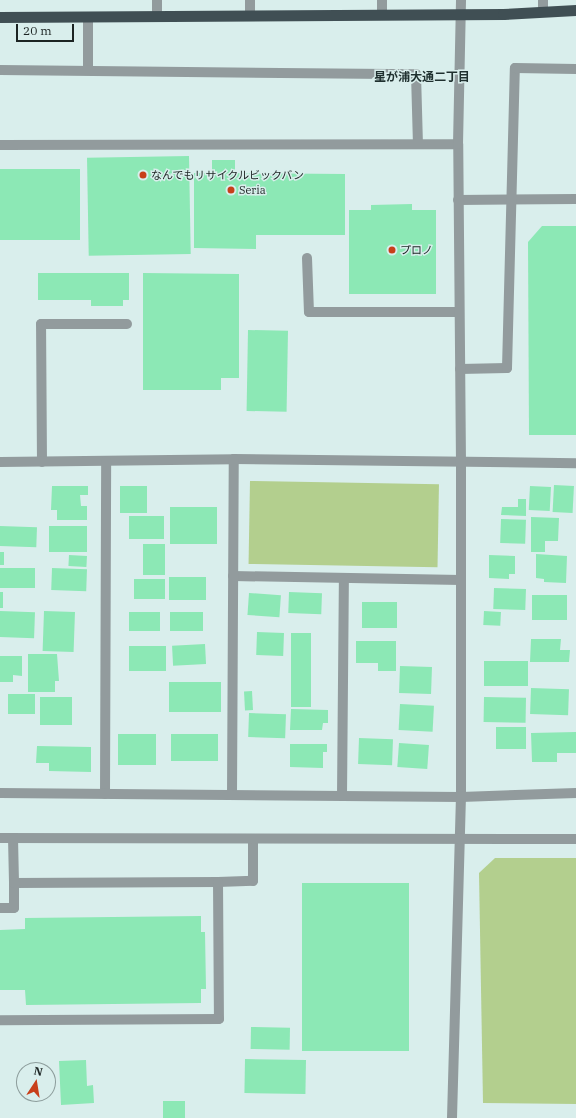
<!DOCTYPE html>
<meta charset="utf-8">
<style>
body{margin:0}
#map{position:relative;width:576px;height:1118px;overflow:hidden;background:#d9eeec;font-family:"IBM Plex Serif","Noto Sans JP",serif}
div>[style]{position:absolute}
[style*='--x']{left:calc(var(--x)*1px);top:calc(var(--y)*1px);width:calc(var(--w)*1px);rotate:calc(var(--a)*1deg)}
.green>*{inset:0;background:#b3cf8e;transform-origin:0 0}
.building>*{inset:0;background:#8ce8b5;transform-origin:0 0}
.service>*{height:10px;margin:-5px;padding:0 5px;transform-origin:5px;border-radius:5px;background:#929b9d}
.minor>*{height:10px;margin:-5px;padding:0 5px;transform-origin:5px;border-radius:5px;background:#929b9d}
.tertiary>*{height:10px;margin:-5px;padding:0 5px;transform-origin:5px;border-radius:5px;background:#929b9d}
.trunk>*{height:11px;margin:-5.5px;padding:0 5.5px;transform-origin:5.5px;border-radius:5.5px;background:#404f54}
.dots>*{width:11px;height:11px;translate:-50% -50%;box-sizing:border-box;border:2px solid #d9eeec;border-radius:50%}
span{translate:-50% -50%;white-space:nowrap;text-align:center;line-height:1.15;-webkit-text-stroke:3px #d9eeec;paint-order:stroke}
.poi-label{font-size:11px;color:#1c2423}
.left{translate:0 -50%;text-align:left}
.neighbourhood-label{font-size:12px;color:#1f302f;font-weight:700}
.north{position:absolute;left:16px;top:1062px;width:40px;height:40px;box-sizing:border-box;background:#d9eeec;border:1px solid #8d9d9c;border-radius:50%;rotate:12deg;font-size:11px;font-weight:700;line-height:16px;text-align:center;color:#1c2423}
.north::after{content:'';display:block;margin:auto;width:14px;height:18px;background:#c83f1a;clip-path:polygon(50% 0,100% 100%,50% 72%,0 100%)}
.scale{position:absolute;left:16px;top:24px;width:58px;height:18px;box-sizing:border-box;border:2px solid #1c2423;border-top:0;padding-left:5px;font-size:12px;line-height:14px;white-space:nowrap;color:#1c2423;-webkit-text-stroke:3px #d9eeec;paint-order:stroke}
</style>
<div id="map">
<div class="green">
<div style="left:250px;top:481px;width:189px;height:83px;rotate:1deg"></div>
<div style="clip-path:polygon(495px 858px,576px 858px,576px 1104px,483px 1103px,479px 873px)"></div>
</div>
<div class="building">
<div style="left:189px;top:156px;width:98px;height:102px;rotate:89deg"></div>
<div style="clip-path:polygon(212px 160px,235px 160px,235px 173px,345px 174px,345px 235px,256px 235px,256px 249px,194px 248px,194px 173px,212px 173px)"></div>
<div style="left:0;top:169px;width:80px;height:71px"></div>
<div style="clip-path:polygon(412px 204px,412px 210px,436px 210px,436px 294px,349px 294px,349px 210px,371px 210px,371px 205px)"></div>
<div style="clip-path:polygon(542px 226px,576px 226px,576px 435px,529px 435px,528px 242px)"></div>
<div style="clip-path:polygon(38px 273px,129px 273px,129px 300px,123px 300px,123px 306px,91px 306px,91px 300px,38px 300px)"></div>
<div style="clip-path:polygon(143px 273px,239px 274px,239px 378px,221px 378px,221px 390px,143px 390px)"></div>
<div style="left:248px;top:330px;width:40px;height:81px;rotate:1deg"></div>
<div style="left:554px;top:485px;width:20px;height:27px;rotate:3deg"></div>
<div style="clip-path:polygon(52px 486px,88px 486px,88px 495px,80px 495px,81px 506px,87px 506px,87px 520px,57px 520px,57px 510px,51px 510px)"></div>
<div style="left:120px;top:486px;width:27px;height:27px"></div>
<div style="left:530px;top:486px;width:21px;height:24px;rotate:3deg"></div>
<div style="clip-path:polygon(518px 499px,526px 499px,526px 516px,501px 515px,502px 507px,518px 507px)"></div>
<div style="left:170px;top:507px;width:47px;height:37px"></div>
<div style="left:164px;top:516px;width:23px;height:35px;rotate:90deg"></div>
<div style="clip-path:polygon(531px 517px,559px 518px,558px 541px,545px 541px,545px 552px,531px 552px)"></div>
<div style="left:501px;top:519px;width:25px;height:24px;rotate:2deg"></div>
<div style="left:0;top:526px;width:37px;height:20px;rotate:2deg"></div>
<div style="left:49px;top:526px;width:38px;height:26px"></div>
<div style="left:143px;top:544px;width:22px;height:31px"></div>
<div style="left:0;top:552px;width:4px;height:13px"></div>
<div style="clip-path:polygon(536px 554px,567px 556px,566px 583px,544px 582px,544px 579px,536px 578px)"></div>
<div style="left:69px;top:555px;width:18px;height:11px;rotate:3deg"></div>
<div style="clip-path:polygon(489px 555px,515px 556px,515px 574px,509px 574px,509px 579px,489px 578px)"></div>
<div style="left:0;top:568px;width:35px;height:20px"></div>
<div style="left:52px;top:568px;width:35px;height:22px;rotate:2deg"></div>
<div style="left:169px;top:577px;width:37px;height:23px"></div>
<div style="left:134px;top:579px;width:31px;height:20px"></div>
<div style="left:494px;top:588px;width:32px;height:21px;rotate:2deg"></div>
<div style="left:0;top:592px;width:3px;height:16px"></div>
<div style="left:289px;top:592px;width:33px;height:21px;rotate:2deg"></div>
<div style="left:249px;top:593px;width:32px;height:22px;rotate:4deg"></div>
<div style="left:532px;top:595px;width:35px;height:25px"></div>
<div style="left:362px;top:602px;width:35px;height:26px"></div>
<div style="left:0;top:611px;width:35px;height:26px;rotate:2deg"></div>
<div style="left:44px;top:611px;width:31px;height:40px;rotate:2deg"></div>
<div style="left:484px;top:611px;width:17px;height:14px;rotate:3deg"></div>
<div style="left:129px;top:612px;width:31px;height:19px"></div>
<div style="left:170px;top:612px;width:33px;height:19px"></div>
<div style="left:257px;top:632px;width:27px;height:23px;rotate:2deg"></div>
<div style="left:291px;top:633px;width:20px;height:74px"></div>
<div style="clip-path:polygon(531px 639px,561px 639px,560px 650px,570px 650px,569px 662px,530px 662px)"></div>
<div style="clip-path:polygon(356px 641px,396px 641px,396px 671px,378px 671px,378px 663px,356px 663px)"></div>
<div style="left:205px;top:644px;width:20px;height:33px;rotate:87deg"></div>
<div style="left:129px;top:646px;width:37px;height:25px"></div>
<div style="clip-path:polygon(28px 654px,57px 654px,59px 681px,55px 681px,55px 692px,28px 692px)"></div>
<div style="clip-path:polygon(0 656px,22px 656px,22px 676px,13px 675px,13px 682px,0 682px)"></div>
<div style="left:484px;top:661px;width:44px;height:25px"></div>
<div style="left:400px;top:666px;width:32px;height:27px;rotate:2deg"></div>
<div style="left:169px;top:682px;width:52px;height:30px"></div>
<div style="left:531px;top:688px;width:38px;height:26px;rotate:2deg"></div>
<div style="left:252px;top:691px;width:19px;height:8px;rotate:87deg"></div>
<div style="left:8px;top:694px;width:27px;height:20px"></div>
<div style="left:40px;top:697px;width:32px;height:28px"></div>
<div style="left:484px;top:697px;width:42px;height:25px;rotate:1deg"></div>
<div style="left:400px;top:704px;width:34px;height:26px;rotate:3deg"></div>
<div style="clip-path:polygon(291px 709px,328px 710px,328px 723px,323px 723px,322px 730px,290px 730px)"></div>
<div style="left:249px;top:713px;width:37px;height:24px;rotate:2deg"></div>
<div style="left:496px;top:727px;width:30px;height:22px"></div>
<div style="clip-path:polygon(576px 732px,576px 753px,557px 753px,557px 762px,532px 762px,531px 733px)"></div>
<div style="left:156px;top:734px;width:31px;height:38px;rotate:90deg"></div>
<div style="left:171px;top:734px;width:47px;height:27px"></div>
<div style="left:359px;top:738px;width:34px;height:26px;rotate:2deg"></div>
<div style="left:399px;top:743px;width:30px;height:24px;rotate:4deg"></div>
<div style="clip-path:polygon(290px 744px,327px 744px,327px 752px,323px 752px,323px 768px,290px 767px)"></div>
<div style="clip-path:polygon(37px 746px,91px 747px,91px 772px,49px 771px,49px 763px,36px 763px)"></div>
<div style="left:302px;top:883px;width:107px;height:168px"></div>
<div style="clip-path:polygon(201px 916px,201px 932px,205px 932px,206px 989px,201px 989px,201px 1003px,26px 1005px,25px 990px,0 990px,0 930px,25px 929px,25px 918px)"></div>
<div style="left:251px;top:1027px;width:39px;height:22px;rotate:1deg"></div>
<div style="left:245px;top:1059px;width:61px;height:34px;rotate:1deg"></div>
<div style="clip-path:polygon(86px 1060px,87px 1086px,93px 1085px,94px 1103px,61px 1105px,59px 1061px)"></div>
<div style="left:185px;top:1101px;width:17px;height:22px;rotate:90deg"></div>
</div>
<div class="service">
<div style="--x:543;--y:0;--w:12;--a:90"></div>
<div style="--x:382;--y:14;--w:14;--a:-90"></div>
<div style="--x:250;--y:15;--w:15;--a:-90"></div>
<div style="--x:157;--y:16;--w:16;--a:-90"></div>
<div style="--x:88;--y:17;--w:53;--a:90"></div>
<div style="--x:0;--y:70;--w:416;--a:0.6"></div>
<div style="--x:416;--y:74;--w:70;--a:88.4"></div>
<div style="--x:0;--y:145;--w:458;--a:-0.1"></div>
<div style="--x:458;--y:200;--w:118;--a:-0.5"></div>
<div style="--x:307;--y:258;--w:54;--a:87.9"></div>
<div style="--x:309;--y:312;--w:150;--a:0"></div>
<div style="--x:460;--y:369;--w:47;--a:-1.2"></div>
<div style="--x:507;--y:368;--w:300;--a:-88.5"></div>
<div style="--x:515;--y:68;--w:61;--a:0.9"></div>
<div style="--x:42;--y:462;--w:138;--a:-90.4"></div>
<div style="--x:41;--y:324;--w:86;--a:0"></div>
<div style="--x:13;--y:838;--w:45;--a:88.7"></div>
<div style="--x:218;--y:882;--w:35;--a:-2"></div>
<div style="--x:253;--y:881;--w:42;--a:-90"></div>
<div style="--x:0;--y:908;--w:14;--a:0"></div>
<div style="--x:14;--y:908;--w:25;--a:-90"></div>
<div style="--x:14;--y:883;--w:204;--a:-0.3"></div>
<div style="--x:218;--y:882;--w:137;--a:89.6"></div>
<div style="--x:219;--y:1019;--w:219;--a:179.7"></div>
</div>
<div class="minor">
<div style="--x:0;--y:462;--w:234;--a:-0.7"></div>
<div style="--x:234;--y:459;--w:342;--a:0.7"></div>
<div style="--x:233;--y:576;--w:228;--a:1"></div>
<div style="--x:105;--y:794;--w:333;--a:-89.8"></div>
<div style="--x:232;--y:795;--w:336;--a:-89.7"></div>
<div style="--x:342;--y:796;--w:217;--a:-89.5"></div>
<div style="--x:452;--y:1118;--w:321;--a:-88.4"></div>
<div style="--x:461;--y:797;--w:334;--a:-90"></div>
<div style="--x:461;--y:463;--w:319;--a:-90.5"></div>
<div style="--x:458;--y:144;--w:144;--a:-88.8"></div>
</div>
<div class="tertiary">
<div style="--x:0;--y:793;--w:461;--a:0.5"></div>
<div style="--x:461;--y:797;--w:115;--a:-2"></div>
<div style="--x:0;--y:838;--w:576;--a:0.1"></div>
</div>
<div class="trunk">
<div style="--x:0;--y:17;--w:503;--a:-0.34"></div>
<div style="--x:503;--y:14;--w:73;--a:-3.1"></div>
</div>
<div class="dots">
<div style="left:143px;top:175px;background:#c83f1a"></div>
<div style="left:231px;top:190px;background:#c83f1a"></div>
<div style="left:392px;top:250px;background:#c83f1a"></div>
</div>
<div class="poi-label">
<span class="left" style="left:151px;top:175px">なんでもリサイクルビックバン</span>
<span class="left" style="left:239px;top:190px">Seria</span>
<span class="left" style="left:400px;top:250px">プロノ</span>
</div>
<div class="neighbourhood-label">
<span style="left:422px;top:77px">星が浦大通二丁目</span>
</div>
<div class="north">N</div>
<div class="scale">20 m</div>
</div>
